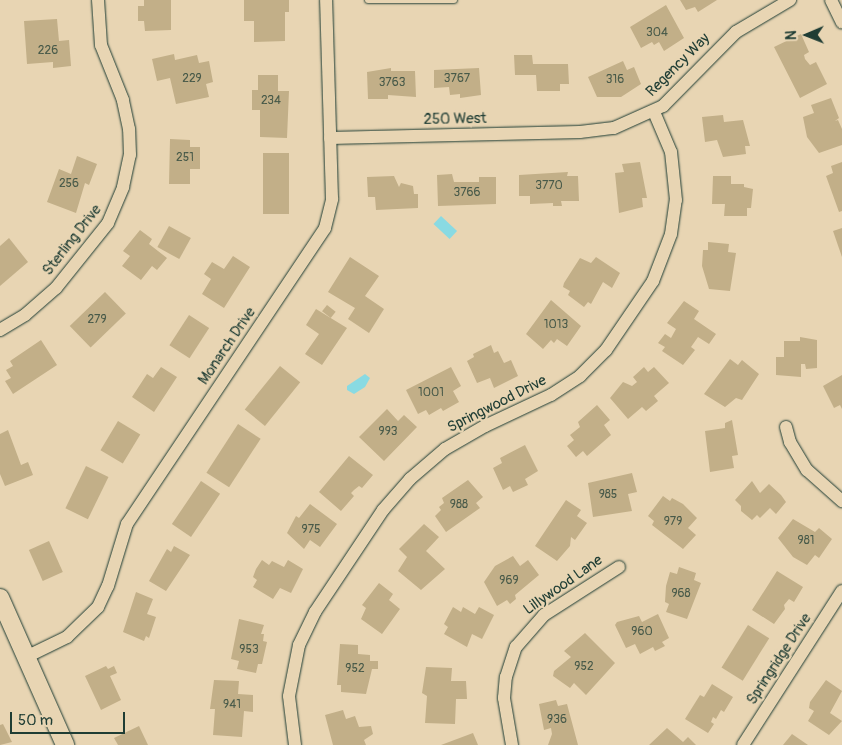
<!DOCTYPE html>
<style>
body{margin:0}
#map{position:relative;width:842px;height:745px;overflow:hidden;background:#e8d5b3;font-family:Pangolin,sans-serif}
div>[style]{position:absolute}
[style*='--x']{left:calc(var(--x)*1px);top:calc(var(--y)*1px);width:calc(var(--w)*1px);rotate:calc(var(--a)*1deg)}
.water>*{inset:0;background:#89dae2;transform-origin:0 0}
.building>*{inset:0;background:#c2af88;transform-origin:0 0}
.roads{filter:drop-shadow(0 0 1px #1f3d34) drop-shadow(0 0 1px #1f3d34)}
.lane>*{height:6px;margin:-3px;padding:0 3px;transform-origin:3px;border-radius:3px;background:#e8d5b3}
.street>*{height:12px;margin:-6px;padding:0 6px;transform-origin:6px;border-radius:6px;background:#e8d5b3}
.secondary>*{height:18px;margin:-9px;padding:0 9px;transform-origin:9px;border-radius:9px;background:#e8d5b3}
span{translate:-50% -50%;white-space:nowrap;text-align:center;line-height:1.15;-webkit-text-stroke:4.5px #e8d5b3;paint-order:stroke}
.number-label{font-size:12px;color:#485a49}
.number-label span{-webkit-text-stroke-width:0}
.street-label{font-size:15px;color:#1f3d34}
.north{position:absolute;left:782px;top:10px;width:50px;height:50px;-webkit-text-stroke:4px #e8d5b3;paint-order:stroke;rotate:269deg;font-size:14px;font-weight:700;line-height:20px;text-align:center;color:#1f3d34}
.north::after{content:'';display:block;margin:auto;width:18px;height:22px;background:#1f3d34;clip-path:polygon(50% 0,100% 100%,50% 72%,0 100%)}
.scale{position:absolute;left:10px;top:712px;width:115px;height:22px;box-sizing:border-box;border:2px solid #1f3d34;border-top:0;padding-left:6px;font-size:15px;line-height:18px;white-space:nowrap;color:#1f3d34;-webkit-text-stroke:4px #e8d5b3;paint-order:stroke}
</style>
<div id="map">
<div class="water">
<div style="left:441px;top:216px;width:22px;height:11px;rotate:43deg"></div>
<div style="clip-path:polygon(365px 374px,370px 378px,365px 387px,354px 394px,347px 390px,347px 386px)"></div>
</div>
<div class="building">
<div style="clip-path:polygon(144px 0,171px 0,171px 30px,145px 31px,144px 21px,138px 21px,138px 6px,144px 6px)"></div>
<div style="clip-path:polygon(244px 0,289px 0,289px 12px,285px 12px,285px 41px,254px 42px,254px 21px,244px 21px)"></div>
<div style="clip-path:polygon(680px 0,717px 0,698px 12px,695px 7px,686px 10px)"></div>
<div style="clip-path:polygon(666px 5px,684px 38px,664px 51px,659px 42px,654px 45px,652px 42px,641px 48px,630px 27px)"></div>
<div style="clip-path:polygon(57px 19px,59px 41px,69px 40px,71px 66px,53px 68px,53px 62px,27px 64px,24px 21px)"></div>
<div style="clip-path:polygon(801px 34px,809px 52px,804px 55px,805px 59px,810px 65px,816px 62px,827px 84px,800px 98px,774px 47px)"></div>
<div style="clip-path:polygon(174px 54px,175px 60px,197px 55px,199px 63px,209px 61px,213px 82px,206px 84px,209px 97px,176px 104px,170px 78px,157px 81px,152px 59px)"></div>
<div style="clip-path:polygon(514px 55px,532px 55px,533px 64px,568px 64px,569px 84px,560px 84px,560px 91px,537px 91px,536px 75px,515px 75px)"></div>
<div style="clip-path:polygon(623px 61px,627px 70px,634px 67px,641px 84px,621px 97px,597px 97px,588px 77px)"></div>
<div style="clip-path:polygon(391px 68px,391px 71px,415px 71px,416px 97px,388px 95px,388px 99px,368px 99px,367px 72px)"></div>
<div style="clip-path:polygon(479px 68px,481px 95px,460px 98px,460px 94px,450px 95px,449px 87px,434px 88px,434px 70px)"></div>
<div style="clip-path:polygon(258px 75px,278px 75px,278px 91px,289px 91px,287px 138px,260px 137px,260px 110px,252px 110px,252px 90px,258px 90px)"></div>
<div style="clip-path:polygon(831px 98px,839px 118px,835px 121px,838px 120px,842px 129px,842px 145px,819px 153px,807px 137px,803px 117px,814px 113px,811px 105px)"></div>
<div style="clip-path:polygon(723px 115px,724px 122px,743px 120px,750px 146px,745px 146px,746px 154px,723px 157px,717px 140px,705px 142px,702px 117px)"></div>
<div style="clip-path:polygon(170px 139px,190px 140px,190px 147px,200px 147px,200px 169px,190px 169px,190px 184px,169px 184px)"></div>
<div style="left:263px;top:153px;width:26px;height:61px"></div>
<div style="clip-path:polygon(77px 156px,97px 164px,89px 185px,85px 183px,76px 213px,47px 202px,59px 169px,71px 174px)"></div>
<div style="clip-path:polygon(640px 162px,647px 198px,642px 198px,643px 207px,619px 213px,615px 173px,624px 172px,622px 164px)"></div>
<div style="clip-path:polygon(842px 162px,842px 211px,839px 212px,826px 176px,833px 173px,831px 166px)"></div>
<div style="clip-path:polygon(568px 172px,567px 176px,578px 176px,579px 201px,561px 201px,562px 206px,553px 206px,553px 203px,530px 204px,530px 196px,519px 196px,519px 175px)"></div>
<div style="clip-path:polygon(452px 174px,454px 182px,479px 182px,479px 177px,496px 177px,496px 204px,438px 206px,437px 175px)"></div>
<div style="clip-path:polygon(394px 176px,399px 187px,401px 183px,413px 186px,414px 194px,418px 194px,418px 208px,376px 210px,375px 197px,368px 197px,367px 177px)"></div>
<div style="clip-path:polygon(713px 176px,731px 176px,731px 184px,744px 184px,744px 187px,753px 189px,751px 208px,747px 208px,747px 216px,724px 216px,725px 204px,712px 204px)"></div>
<div style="left:169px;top:226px;width:25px;height:24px;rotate:29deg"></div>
<div style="clip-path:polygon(842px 228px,842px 257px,833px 231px)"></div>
<div style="clip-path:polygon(140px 230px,152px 239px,149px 244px,167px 258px,157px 270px,152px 266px,141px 280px,122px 266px,130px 256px,123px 251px)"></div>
<div style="clip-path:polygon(9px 238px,28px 262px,0 286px,0 246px)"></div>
<div style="clip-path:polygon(708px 242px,729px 244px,728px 252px,736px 253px,730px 291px,709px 289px,702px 266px,703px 250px,708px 250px)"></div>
<div style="clip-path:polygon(233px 256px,250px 267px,224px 308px,202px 294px,211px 279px,204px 274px,212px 262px,224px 269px)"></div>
<div style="clip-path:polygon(350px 257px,379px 276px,365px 296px,384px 309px,369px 333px,348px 319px,355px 308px,328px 292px)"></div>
<div style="clip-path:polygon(596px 257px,620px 273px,612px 288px,603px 282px,591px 304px,588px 302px,584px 307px,568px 295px,570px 291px,563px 287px,564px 283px,580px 258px,591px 263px)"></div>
<div style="left:105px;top:292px;width:30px;height:49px;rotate:46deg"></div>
<div style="clip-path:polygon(551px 300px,581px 326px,567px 346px,557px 339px,554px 343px,551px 340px,543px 349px,526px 334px)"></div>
<div style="clip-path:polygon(684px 301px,699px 311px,694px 319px,716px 334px,709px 344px,698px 337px,691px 347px,695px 350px,683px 365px,662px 351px,665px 347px,658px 343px,665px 334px,671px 338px,676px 329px,667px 323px)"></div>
<div style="left:327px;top:305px;width:11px;height:8px;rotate:38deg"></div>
<div style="clip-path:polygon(316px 309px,347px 328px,322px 365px,305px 354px,319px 334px,306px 325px)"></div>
<div style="left:189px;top:315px;width:24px;height:36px;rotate:33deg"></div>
<div style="clip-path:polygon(800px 337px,817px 340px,817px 368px,806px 369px,805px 364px,801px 364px,801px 377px,776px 375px,776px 357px,784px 357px,784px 341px,800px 341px)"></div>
<div style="clip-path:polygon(41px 340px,57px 365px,13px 394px,5px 381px,11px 378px,6px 370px,13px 366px,10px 361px)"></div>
<div style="clip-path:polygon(491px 345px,494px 353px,498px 351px,504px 363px,511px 360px,518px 376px,494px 388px,490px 378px,477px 383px,467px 361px,474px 357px,473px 354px)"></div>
<div style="clip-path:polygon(730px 359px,738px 365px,742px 360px,759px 374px,742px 400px,736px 398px,725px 407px,704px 394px)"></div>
<div style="left:280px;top:366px;width:26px;height:56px;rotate:39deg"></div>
<div style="clip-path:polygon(161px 367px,177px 377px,154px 412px,132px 397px,147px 374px,153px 378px)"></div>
<div style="clip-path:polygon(451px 367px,461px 386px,453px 391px,459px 402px,443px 411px,441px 408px,429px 415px,426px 410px,418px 414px,406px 390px)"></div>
<div style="clip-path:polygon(644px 367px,648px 372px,654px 367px,669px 383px,654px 396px,658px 401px,646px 411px,642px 407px,628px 419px,610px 398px,623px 382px,632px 386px,637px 382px,633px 377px)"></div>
<div style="clip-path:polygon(842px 375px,842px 409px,840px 405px,834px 408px,823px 386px)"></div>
<div style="clip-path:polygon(597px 405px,610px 420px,604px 425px,611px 435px,587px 456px,583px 451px,576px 457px,567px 446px,574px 440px,570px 435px,580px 427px,578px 422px)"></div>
<div style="clip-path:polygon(387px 409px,398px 421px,404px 415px,417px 427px,384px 461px,359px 437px)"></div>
<div style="clip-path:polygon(732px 420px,738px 455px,732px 456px,734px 468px,710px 472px,705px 431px,725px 428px,725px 423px)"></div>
<div style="left:118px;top:421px;width:26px;height:34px;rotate:31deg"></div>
<div style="left:238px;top:424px;width:27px;height:58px;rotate:33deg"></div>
<div style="clip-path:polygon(8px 430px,21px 465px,28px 462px,33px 475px,5px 486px,0 474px,0 434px)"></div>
<div style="clip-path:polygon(525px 445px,538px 471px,525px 479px,528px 485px,513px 492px,510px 486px,503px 490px,493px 468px,502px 463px,500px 458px)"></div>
<div style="clip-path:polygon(349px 456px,373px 475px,362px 488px,359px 486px,354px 490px,351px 493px,354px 496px,341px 511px,319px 492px)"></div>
<div style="left:86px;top:466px;width:25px;height:47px;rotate:26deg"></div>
<div style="clip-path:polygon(632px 473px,637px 492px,628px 494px,632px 511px,593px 517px,588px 483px)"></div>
<div style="clip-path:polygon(468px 480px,483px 497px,476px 503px,480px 508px,446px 532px,435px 516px,441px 510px,439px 507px,444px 503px,442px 498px)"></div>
<div style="left:201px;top:481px;width:23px;height:52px;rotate:34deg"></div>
<div style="clip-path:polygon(752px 481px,760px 493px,769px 484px,781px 495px,786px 502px,776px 514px,770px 508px,760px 518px,757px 515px,752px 520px,741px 511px,741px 506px,735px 500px)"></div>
<div style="clip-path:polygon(663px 496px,670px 501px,672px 498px,683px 504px,697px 518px,688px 528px,696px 535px,683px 549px,652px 525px,654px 521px,648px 516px)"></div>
<div style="clip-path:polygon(566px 500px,581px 510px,577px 516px,587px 523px,575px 540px,571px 537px,570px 546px,557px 561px,535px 546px)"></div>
<div style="clip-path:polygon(310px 504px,337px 524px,320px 547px,310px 540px,304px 549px,287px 533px,296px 516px,299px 518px)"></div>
<div style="clip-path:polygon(793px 519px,815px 532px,819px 528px,832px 539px,819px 558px,815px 555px,807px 565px,793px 557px,778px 538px)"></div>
<div style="clip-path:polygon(424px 524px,439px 537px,426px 551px,445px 569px,421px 590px,398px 571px,407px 557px,399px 549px)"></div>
<div style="left:49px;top:541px;width:34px;height:22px;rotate:66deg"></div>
<div style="clip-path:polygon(174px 546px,190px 555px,166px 591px,149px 581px,167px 549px,171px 552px)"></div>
<div style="clip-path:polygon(513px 556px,520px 566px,528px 560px,539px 575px,515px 595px,516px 599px,510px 604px,507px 600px,497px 606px,484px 582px,495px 566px)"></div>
<div style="clip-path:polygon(262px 560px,269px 565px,272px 561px,284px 567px,288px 560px,303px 569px,291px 593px,280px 588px,273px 599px,253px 587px,257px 580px,253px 577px,256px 569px)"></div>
<div style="clip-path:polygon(679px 567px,696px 573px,694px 580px,701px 583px,687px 619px,666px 612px,669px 604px,665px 602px,666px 586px,670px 572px,677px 574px)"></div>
<div style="clip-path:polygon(777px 571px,803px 587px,794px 602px,789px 599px,784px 605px,785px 609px,774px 624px,752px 610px)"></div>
<div style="clip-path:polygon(379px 583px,393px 594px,389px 600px,400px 609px,382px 634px,361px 619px,366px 608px,362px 605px)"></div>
<div style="clip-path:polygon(136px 592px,153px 599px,147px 614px,156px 617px,149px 638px,146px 636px,144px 641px,123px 632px)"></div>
<div style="clip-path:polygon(453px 607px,461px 612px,463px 607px,475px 614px,479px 607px,494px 615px,482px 639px,472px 634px,467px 647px,444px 634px,448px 627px,444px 624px)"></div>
<div style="clip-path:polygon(658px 614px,669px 638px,662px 642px,665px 646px,655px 651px,653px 647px,640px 654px,635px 644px,626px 648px,615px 625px,617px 622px,639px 616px,642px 622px)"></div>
<div style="clip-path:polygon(239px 619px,264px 625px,261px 634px,264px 634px,263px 641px,267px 642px,262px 664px,258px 664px,256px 673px,237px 669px,239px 661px,231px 659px)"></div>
<div style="left:748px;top:625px;width:25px;height:50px;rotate:32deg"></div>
<div style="clip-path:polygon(585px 633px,615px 663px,586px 695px,574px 683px,570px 688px,553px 676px,554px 671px,571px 657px,564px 651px)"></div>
<div style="clip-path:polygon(340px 644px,358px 645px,358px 654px,370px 655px,370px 661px,378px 661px,378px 669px,372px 669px,366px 694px,341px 692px,341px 685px,337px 685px)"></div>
<div style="clip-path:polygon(106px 666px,108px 669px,114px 666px,117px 673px,110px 676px,121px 700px,101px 710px,85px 676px)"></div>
<div style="clip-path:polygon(426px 667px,452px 668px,451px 681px,466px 681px,467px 699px,456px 699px,455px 724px,425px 723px,427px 696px,422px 693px)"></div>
<div style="clip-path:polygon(214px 680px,239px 681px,238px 694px,253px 695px,253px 712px,244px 711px,242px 737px,213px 735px,215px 709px,210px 709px)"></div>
<div style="clip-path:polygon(826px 680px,842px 691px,830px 713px,842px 721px,829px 735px,808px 721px,814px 711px,809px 708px,810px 702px)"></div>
<div style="clip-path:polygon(712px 684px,733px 697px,724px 712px,721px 710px,716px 719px,713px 717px,711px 722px,714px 724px,708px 733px,685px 719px,700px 695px,704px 697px)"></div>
<div style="clip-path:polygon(556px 700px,558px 706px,567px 704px,578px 745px,548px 745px,552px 734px,551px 728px,544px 730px,539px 704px)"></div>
<div style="clip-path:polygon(343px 710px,346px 719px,355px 716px,359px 727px,371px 726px,373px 734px,364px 740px,366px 745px,333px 745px,325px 715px)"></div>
<div style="clip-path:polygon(3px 724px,12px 742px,0 745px,0 725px)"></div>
<div style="clip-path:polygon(139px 726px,148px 745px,118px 745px,114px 738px)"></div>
<div style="clip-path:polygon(667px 728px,683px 742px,688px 737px,696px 745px,649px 745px)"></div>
<div style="clip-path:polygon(473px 733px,478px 745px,441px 745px)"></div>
<div style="clip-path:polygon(792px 734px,808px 745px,783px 745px)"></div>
</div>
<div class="roads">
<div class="lane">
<div style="--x:368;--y:0;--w:86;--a:0"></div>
</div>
<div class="street">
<div style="--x:831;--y:0;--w:25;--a:64"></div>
<div style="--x:330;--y:138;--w:250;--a:-1.4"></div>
<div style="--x:580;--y:132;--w:34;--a:-7"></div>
<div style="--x:614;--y:128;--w:54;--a:-24.2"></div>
<div style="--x:663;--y:106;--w:104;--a:-45.4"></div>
<div style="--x:736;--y:32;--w:63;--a:-30.7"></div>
<div style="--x:0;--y:330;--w:29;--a:-31"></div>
<div style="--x:25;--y:315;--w:41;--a:-41.1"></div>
<div style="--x:56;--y:288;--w:83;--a:-51.3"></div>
<div style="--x:108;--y:223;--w:39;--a:-67"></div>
<div style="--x:123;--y:187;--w:33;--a:-78"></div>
<div style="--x:130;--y:155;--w:26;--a:-92"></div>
<div style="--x:129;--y:129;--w:30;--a:-102"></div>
<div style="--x:123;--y:100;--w:59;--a:-111.8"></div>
<div style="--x:101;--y:45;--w:45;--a:-93.8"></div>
<div style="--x:786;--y:427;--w:16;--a:75"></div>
<div style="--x:790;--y:442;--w:33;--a:59"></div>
<div style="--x:807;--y:470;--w:47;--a:41.5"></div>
<div style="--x:26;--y:657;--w:46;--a:-26"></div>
<div style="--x:67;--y:637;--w:43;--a:-44.1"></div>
<div style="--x:98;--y:607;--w:23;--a:-65"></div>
<div style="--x:108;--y:586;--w:65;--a:-73"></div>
<div style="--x:127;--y:524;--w:356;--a:-56.2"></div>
<div style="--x:325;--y:228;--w:30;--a:-76"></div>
<div style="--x:332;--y:199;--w:199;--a:-91.7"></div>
<div style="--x:295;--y:745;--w:49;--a:-97"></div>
<div style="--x:289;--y:696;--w:52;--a:-78.9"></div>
<div style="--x:299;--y:645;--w:37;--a:-64"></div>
<div style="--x:315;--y:612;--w:123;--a:-56.3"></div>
<div style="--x:383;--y:510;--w:41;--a:-48.9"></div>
<div style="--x:410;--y:479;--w:46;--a:-40.6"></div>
<div style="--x:445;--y:449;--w:46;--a:-29.9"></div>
<div style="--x:485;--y:426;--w:73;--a:-25.2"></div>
<div style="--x:551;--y:395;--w:35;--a:-33"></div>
<div style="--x:580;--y:376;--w:37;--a:-45"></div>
<div style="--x:606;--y:350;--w:83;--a:-55.7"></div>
<div style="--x:653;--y:281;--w:50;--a:-69"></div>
<div style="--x:671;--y:234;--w:34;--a:-82"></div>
<div style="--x:676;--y:200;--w:48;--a:-95.9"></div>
<div style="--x:671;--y:152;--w:43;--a:-113"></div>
<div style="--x:512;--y:745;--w:48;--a:-99.7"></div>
<div style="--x:504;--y:698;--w:21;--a:-85"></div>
<div style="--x:506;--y:677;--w:32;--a:-72"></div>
<div style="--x:516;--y:647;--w:43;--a:-48.8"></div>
<div style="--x:544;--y:615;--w:89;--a:-32.6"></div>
<div style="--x:743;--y:745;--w:183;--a:-57.3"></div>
</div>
<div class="secondary">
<div style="--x:0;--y:598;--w:161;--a:66.1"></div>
</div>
</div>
<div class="number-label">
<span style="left:657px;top:33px">304</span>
<span style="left:48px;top:51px">226</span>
<span style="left:192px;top:79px">229</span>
<span style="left:457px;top:79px">3767</span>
<span style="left:615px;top:80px">316</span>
<span style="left:392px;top:83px">3763</span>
<span style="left:271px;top:101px">234</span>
<span style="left:185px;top:158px">251</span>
<span style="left:69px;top:184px">256</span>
<span style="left:549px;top:186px">3770</span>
<span style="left:467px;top:193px">3766</span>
<span style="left:97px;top:320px">279</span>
<span style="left:556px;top:325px">1013</span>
<span style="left:431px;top:393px">1001</span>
<span style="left:388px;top:432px">993</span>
<span style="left:608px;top:495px">985</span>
<span style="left:459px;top:505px">988</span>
<span style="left:673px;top:522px">979</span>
<span style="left:311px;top:530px">975</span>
<span style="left:806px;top:541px">981</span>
<span style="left:509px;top:581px">969</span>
<span style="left:681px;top:594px">968</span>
<span style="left:642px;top:632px">960</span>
<span style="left:249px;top:650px">953</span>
<span style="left:584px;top:667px">952</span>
<span style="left:355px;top:669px">952</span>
<span style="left:232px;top:705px">941</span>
<span style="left:557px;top:720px">936</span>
</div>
<div class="street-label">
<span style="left:678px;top:65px;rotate:-45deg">Regency Way</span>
<span style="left:455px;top:119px;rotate:-1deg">250 West</span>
<span style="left:72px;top:240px;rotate:-52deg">Sterling Drive</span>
<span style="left:227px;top:346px;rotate:-56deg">Monarch Drive</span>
<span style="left:497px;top:404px;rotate:-27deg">Springwood Drive</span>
<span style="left:563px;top:585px;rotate:-35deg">Lillywood Lane</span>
<span style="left:779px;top:659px;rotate:-57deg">Springridge Drive</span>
</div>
<div class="north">N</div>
<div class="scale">50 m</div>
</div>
